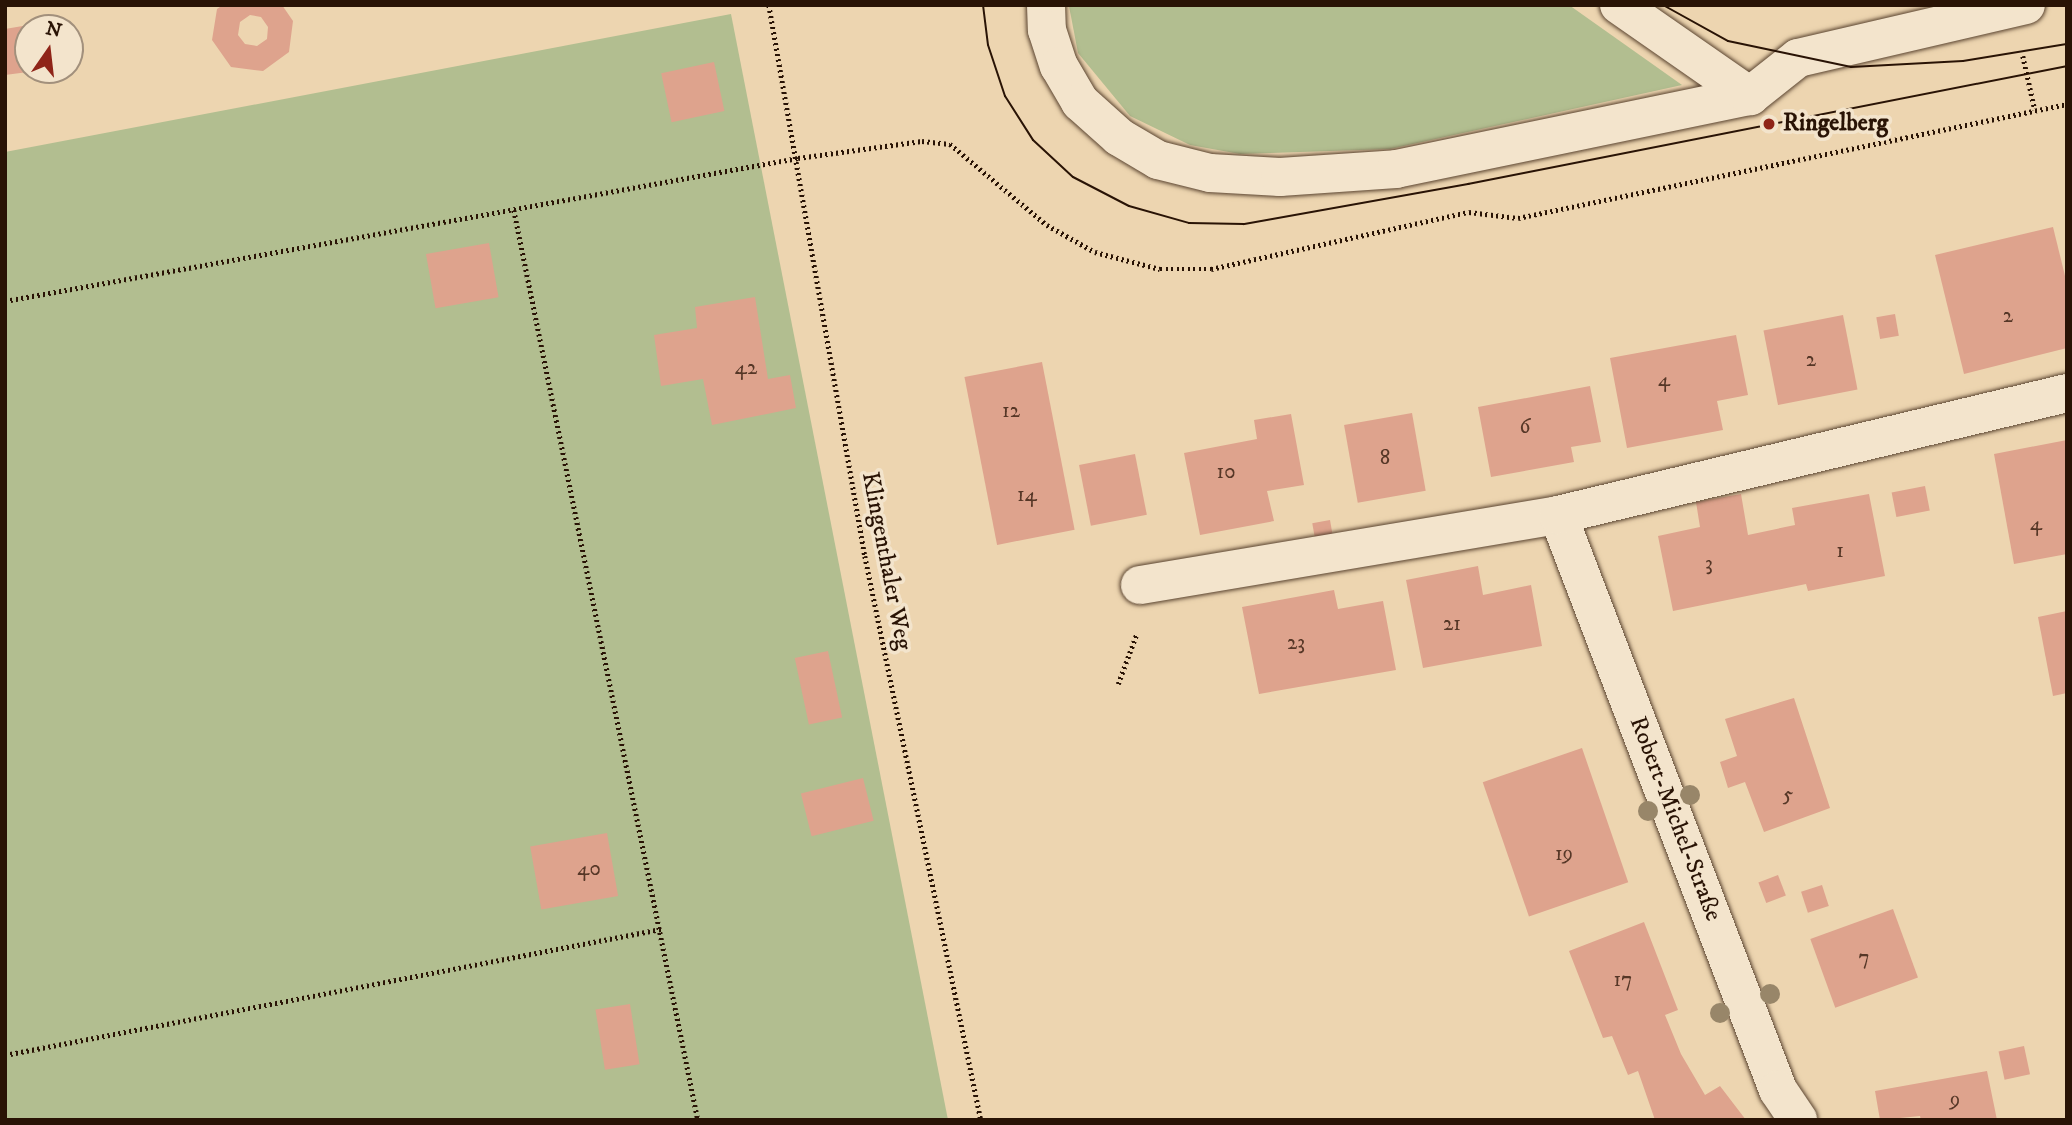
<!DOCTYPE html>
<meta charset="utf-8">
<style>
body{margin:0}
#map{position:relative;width:2072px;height:1125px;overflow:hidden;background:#edd5b0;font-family:"IM FELL DW Pica",serif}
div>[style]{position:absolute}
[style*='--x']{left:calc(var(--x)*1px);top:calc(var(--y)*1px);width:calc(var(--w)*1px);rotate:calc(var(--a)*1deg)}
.green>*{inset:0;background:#b2be90}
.building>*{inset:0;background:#dea38d;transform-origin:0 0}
.path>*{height:4.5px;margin-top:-2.25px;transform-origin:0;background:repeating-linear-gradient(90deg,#291305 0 2px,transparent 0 5.5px)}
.roads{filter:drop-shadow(0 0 2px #5a4430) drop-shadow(0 0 2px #5a4430)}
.minor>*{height:38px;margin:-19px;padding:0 19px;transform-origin:19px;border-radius:19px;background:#f3e4cc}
.tram>*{height:2px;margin:-1px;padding:0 1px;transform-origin:1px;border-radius:1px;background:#291305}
.trees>*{width:20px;height:20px;margin:-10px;border-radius:50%;background:#988669}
.dots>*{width:19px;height:19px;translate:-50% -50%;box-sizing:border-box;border:4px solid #f3e4cc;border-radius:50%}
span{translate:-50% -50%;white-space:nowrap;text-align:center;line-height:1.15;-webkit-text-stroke:7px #f3e4cc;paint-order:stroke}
.number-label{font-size:21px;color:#563727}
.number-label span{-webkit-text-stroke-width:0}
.poi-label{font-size:24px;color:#291305;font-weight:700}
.left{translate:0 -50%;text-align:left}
.street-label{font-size:24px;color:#291305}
.frame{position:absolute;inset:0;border:7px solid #291305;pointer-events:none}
.north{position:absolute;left:14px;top:14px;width:70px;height:70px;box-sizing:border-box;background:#f3e4cc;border:2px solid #a2907c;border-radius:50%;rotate:14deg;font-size:19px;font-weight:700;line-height:28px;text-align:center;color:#291305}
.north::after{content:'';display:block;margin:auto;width:24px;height:32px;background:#8f2418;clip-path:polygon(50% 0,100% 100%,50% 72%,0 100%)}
</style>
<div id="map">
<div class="green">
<div style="clip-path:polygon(1569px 5px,1682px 85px,1390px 149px,1240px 154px,1190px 145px,1130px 116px,1078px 53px,1069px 6px)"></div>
<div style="clip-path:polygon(731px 14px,948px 1120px,5px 1120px,5px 152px)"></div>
</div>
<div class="building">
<div style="clip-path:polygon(evenodd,223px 5px,282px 5px,293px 21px,289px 52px,263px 71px,231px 67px,212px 40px,217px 9px,223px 5px,250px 15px,261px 17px,268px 27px,267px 39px,257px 46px,245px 44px,238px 35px,240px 22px,250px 15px)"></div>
<div style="clip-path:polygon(52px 21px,53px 28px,28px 28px,28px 72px,5px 75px,5px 29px)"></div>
<div style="left:714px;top:62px;width:50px;height:54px;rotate:78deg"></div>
<div style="clip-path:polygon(2053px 227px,2067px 284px,2067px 348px,1964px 374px,1935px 255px)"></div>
<div style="left:489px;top:243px;width:55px;height:64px;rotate:80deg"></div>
<div style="clip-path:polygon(755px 297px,768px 379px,790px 375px,796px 408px,712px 425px,703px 379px,661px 386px,654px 335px,697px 328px,695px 307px)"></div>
<div style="left:1895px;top:314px;width:22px;height:19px;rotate:80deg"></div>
<div style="left:1843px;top:315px;width:76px;height:81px;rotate:79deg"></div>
<div style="clip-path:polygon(1736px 335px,1748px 395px,1717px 401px,1723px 430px,1627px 448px,1610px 358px)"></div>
<div style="left:1042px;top:362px;width:171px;height:79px;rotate:79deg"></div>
<div style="clip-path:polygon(1590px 386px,1601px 442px,1571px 447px,1574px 462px,1491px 477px,1478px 407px)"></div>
<div style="left:1412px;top:413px;width:79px;height:69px;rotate:80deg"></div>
<div style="clip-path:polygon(1291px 414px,1304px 485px,1267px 491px,1274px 521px,1200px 535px,1184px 453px,1257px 439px,1254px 420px)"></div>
<div style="clip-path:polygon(2067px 440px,2067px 554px,2014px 564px,1994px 454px)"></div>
<div style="left:1135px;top:454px;width:62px;height:57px;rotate:79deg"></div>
<div style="left:1925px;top:486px;width:25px;height:34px;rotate:79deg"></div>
<div style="clip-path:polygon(1741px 494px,1748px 535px,1795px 525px,1792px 508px,1869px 494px,1885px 576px,1808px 591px,1806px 584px,1673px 611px,1658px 536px,1700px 527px,1696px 502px)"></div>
<div style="left:1330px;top:520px;width:17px;height:18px;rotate:80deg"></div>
<div style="clip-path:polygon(1478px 566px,1483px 595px,1531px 585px,1542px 646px,1423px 668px,1406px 580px)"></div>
<div style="clip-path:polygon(1334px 590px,1338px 609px,1383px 601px,1396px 670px,1259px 694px,1242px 607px)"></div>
<div style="clip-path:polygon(2067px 611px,2067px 693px,2053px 696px,2038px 617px)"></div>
<div style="left:828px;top:651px;width:68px;height:34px;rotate:78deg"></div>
<div style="clip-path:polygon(1794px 698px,1830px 808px,1764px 832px,1745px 782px,1728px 788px,1720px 762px,1737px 756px,1725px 719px)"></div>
<div style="left:1582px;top:748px;width:142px;height:105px;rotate:71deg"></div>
<div style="left:863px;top:778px;width:44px;height:64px;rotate:76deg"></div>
<div style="left:607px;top:833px;width:64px;height:78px;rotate:80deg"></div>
<div style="left:1778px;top:875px;width:22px;height:21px;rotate:69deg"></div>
<div style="left:1822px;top:885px;width:22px;height:22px;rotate:72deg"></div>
<div style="left:1893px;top:909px;width:73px;height:88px;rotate:70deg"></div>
<div style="clip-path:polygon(1644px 922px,1678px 1010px,1665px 1015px,1681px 1054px,1705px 1095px,1720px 1086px,1746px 1120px,1655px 1120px,1638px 1071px,1628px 1075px,1612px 1036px,1603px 1038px,1569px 951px)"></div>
<div style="left:630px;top:1004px;width:61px;height:35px;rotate:81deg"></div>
<div style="left:2024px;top:1046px;width:29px;height:26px;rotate:78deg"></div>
<div style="clip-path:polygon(1987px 1071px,1997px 1120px,1921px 1120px,1920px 1116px,1880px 1120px,1875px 1091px)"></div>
</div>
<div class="path">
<div style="--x:769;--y:5;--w:559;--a:80.12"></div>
<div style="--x:865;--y:556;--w:576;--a:78.38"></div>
<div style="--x:2023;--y:56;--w:55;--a:77.5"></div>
<div style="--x:514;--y:210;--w:928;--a:78.57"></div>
<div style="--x:5;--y:301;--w:806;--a:-10.22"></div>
<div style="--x:798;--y:158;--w:125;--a:-7.8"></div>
<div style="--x:922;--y:141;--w:28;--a:6"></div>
<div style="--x:950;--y:144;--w:126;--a:39.9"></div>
<div style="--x:1047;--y:225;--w:55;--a:29.4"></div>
<div style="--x:1095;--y:252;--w:67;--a:14.7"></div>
<div style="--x:1160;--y:269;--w:51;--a:0"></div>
<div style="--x:1211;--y:269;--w:264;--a:-12.5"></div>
<div style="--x:1469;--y:212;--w:49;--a:7"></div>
<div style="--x:1518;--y:218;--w:561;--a:-11.73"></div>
<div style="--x:1118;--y:684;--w:54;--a:-69.6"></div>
<div style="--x:5;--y:1055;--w:668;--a:-10.87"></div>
</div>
<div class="roads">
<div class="minor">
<div style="--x:1046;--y:5;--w:25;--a:88"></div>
<div style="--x:1047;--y:30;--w:38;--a:72"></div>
<div style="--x:1059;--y:66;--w:42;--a:59.7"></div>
<div style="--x:1080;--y:102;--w:52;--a:41.9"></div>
<div style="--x:1119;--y:137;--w:45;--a:30.5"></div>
<div style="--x:1158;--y:160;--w:54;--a:14"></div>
<div style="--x:1210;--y:173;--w:70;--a:3.3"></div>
<div style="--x:1280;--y:177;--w:116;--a:-3.9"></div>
<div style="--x:1396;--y:169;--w:361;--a:-11.7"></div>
<div style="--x:1750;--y:96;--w:61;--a:-38.4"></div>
<div style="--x:1798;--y:58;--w:234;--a:-13.1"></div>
<div style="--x:1619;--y:5;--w:160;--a:34.8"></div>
<div style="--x:1558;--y:515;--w:616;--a:69.06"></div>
<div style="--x:1778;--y:1090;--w:36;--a:56"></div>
<div style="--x:1140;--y:585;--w:424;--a:-9.5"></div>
<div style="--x:1558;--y:515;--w:523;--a:-13.48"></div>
</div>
</div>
<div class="tram">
<div style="--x:983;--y:5;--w:40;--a:82.9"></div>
<div style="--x:988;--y:45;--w:54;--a:71.6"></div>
<div style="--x:1005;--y:96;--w:52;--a:57.5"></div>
<div style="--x:1033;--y:140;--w:54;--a:42.8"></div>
<div style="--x:1073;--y:177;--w:63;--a:27.4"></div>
<div style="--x:1129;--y:206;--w:62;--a:15.8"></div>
<div style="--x:1189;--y:223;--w:55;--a:1"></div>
<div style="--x:1244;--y:224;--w:228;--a:-10.1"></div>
<div style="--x:1468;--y:184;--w:611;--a:-11.14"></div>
<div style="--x:1663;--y:5;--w:74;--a:29"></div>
<div style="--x:1728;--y:41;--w:126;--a:11.9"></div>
<div style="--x:1851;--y:67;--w:112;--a:-3.1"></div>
<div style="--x:1963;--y:61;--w:105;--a:-9.3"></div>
</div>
<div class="trees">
<div style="left:1690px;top:795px"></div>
<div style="left:1648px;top:811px"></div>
<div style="left:1770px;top:994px"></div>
<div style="left:1720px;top:1013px"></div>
</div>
<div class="dots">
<div style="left:1769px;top:124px;background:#8f2418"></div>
</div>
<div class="number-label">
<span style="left:2008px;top:316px">2</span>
<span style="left:1811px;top:360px">2</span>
<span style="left:746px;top:368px">42</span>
<span style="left:1664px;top:380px">4</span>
<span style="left:1011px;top:411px">12</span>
<span style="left:1525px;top:427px">6</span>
<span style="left:1385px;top:458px">8</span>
<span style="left:1226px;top:472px">10</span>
<span style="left:1027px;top:495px">14</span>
<span style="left:2036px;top:524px">4</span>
<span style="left:1840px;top:551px">1</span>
<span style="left:1709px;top:564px">3</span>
<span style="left:1452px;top:624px">21</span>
<span style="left:1296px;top:643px">23</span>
<span style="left:1788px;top:795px">5</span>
<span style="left:1564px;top:854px">19</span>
<span style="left:589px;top:869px">40</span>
<span style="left:1864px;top:958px">7</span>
<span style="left:1623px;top:980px">17</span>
<span style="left:1955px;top:1100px">9</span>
</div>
<div class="poi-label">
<span class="left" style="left:1783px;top:124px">Ringelberg</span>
</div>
<div class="street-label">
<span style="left:886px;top:561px;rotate:79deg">Klingenthaler Weg</span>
<span style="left:1675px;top:819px;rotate:69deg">Robert-Michel-Straße</span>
</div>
<div class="frame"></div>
<div class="north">N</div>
</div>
